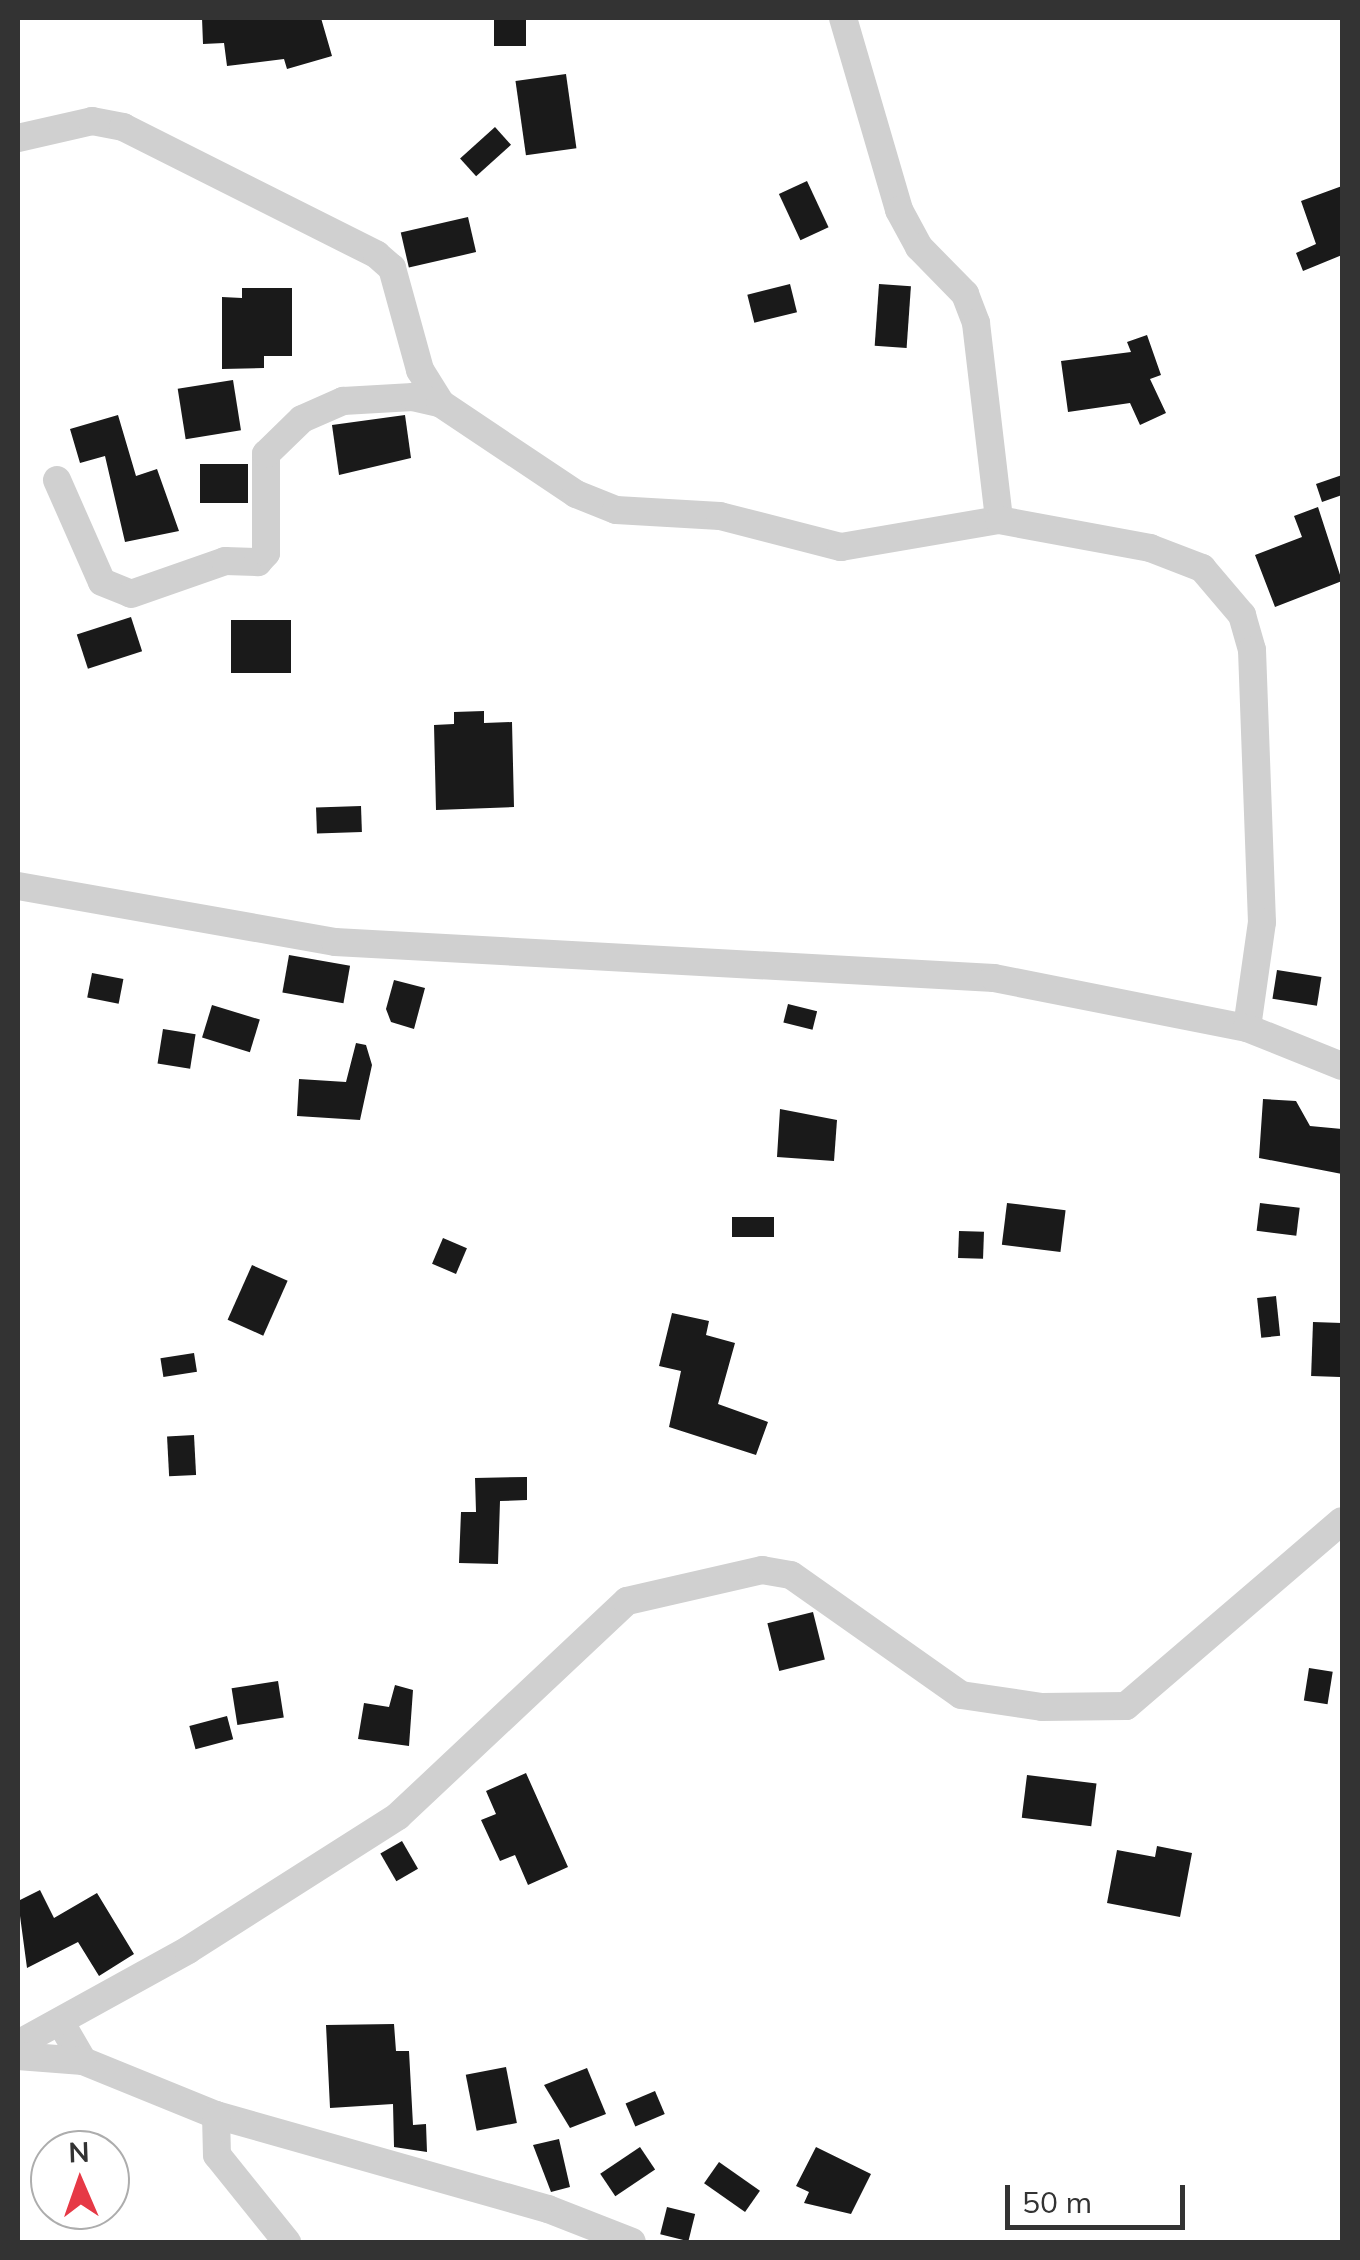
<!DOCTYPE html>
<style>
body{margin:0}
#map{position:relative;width:1360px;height:2260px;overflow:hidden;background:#fff;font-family:Mulish,sans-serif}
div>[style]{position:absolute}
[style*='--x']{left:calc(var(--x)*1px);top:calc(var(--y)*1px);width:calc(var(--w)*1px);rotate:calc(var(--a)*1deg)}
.building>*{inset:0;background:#1a1a1a;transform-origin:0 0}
.minor>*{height:28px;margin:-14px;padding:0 14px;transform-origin:14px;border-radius:14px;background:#d0d0d0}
span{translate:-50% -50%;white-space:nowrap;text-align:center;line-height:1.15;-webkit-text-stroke:10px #fff;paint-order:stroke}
.frame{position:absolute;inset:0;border:20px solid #333;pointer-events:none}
.north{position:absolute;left:30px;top:2130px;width:100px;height:100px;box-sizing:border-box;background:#fff;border:2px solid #adadad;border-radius:50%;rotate:358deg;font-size:28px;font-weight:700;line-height:40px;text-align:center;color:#333}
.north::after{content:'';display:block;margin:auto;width:35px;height:45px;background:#e63946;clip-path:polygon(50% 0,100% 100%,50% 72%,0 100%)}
.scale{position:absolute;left:1005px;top:2185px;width:180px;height:45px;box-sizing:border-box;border:5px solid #333;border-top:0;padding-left:12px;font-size:30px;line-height:35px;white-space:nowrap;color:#333;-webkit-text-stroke:8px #fff;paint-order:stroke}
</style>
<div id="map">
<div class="building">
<div style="clip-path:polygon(202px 18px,321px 18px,332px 56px,287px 69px,284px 59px,227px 66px,224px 43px,203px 44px)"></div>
<div style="left:494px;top:18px;width:32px;height:28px"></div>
<div style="left:566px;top:74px;width:75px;height:51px;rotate:82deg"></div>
<div style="left:495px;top:127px;width:24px;height:47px;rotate:48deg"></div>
<div style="left:807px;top:181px;width:51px;height:31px;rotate:65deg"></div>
<div style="clip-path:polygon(1342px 186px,1342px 255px,1303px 271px,1296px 253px,1316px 244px,1301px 201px)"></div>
<div style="left:468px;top:217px;width:36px;height:69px;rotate:77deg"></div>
<div style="left:790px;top:284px;width:29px;height:44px;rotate:76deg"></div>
<div style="left:879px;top:284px;width:32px;height:62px;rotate:4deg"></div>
<div style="clip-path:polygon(242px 288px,292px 288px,292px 356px,264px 356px,264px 368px,222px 369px,222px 297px,242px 298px)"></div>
<div style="clip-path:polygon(1147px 335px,1161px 375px,1150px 379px,1166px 413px,1140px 425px,1130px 403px,1068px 412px,1061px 361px,1131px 352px,1127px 342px)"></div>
<div style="left:233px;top:380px;width:51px;height:56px;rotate:81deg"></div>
<div style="clip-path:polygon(118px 415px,136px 476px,157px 469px,179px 531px,125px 542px,105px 456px,80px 463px,70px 429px)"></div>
<div style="clip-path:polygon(405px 415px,411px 458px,339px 475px,332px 425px)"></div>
<div style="left:200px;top:464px;width:48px;height:39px"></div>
<div style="clip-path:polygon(1342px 475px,1342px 495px,1322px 502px,1316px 484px)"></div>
<div style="clip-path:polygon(1318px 507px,1342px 581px,1275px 607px,1255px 555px,1302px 537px,1294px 516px)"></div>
<div style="left:131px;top:617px;width:36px;height:57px;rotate:72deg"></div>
<div style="left:231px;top:620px;width:60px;height:53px"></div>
<div style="clip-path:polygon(484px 711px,484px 723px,512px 722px,514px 807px,436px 810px,434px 725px,454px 724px,454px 712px)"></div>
<div style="left:361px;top:806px;width:26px;height:45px;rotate:88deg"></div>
<div style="left:289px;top:955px;width:62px;height:38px;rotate:10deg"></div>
<div style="left:1277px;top:970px;width:45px;height:29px;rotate:9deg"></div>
<div style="left:92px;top:973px;width:32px;height:25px;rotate:11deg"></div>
<div style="clip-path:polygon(394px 980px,425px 988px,414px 1029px,391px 1022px,386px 1009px)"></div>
<div style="left:788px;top:1004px;width:30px;height:19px;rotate:14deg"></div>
<div style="left:212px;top:1005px;width:50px;height:34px;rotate:17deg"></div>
<div style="left:163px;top:1029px;width:33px;height:35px;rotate:9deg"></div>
<div style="clip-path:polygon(356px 1043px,366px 1045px,372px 1065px,360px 1120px,297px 1116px,299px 1079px,346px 1082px)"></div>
<div style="clip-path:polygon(1263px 1099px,1296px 1101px,1310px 1126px,1342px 1129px,1342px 1174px,1259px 1158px)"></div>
<div style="clip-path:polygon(780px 1109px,837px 1120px,834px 1161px,777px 1157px)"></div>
<div style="left:1007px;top:1203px;width:59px;height:42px;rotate:7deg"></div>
<div style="left:1260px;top:1203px;width:40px;height:28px;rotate:7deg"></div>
<div style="left:732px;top:1217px;width:42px;height:20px"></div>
<div style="left:959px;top:1231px;width:25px;height:27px;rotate:2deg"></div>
<div style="left:443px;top:1238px;width:26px;height:28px;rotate:23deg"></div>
<div style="left:252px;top:1265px;width:39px;height:60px;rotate:24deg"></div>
<div style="left:1276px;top:1296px;width:40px;height:19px;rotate:84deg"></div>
<div style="clip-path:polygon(672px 1313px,709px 1321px,706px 1335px,735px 1343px,718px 1404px,768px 1422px,756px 1455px,669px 1427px,681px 1371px,659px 1366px)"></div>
<div style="left:1313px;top:1322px;width:29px;height:54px;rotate:2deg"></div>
<div style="left:194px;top:1353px;width:19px;height:34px;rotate:81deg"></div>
<div style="left:194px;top:1435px;width:40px;height:27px;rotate:87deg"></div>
<div style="clip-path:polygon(527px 1477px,527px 1500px,500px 1501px,498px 1564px,459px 1563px,461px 1512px,476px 1512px,475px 1478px)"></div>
<div style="left:813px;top:1612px;width:49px;height:47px;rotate:76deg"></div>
<div style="left:1309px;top:1668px;width:24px;height:33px;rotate:9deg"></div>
<div style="left:278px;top:1681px;width:37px;height:47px;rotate:81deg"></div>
<div style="clip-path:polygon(395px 1685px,413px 1690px,409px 1746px,358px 1739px,364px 1703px,389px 1707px)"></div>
<div style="left:227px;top:1716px;width:24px;height:39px;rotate:75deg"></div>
<div style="clip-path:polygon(526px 1773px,568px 1867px,528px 1885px,515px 1855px,500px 1861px,481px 1820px,496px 1814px,486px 1791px)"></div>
<div style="left:1027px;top:1775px;width:70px;height:43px;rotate:7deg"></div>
<div style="left:402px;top:1841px;width:32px;height:25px;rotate:60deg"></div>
<div style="clip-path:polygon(1157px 1846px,1192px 1853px,1180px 1917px,1107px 1903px,1117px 1850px,1155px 1857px)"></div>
<div style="clip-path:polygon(40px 1890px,54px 1918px,97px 1893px,134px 1954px,99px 1976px,78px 1942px,27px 1968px,18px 1901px)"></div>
<div style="clip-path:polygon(394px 2024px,396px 2051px,409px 2051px,413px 2125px,426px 2124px,427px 2152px,394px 2147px,393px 2104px,330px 2108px,326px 2025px)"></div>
<div style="left:506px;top:2067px;width:57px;height:41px;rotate:79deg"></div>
<div style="clip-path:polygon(587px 2068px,606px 2114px,570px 2128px,544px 2085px)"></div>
<div style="left:655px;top:2091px;width:25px;height:32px;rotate:67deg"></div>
<div style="clip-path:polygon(559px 2139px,570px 2187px,551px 2192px,533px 2145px)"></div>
<div style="left:640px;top:2147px;width:27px;height:48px;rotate:56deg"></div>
<div style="clip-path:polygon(816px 2147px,871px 2174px,851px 2214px,804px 2203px,809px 2192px,796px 2186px)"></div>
<div style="left:719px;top:2162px;width:50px;height:26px;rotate:35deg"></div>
<div style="left:667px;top:2207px;width:29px;height:28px;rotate:14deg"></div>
</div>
<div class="minor">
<div style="--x:843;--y:18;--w:200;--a:73.7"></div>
<div style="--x:899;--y:210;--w:42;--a:61.6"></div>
<div style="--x:919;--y:247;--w:66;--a:45.6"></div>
<div style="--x:965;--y:294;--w:31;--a:69"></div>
<div style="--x:976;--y:323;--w:198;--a:83.3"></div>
<div style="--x:18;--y:138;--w:76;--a:-12.9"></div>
<div style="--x:92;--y:121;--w:32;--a:11"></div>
<div style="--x:123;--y:127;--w:284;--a:26.7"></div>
<div style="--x:377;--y:255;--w:20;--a:41"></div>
<div style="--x:392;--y:268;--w:106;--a:74.6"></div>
<div style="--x:420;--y:370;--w:40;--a:58"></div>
<div style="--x:57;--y:480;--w:111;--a:66.2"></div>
<div style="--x:102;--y:582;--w:31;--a:22"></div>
<div style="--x:131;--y:594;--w:100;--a:-19.3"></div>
<div style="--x:225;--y:561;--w:33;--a:2"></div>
<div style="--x:258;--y:562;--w:12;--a:-48"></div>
<div style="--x:266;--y:553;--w:99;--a:-90"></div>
<div style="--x:266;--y:454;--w:50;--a:-44.2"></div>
<div style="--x:302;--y:419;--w:45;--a:-23.7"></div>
<div style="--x:343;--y:401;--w:70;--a:-3.3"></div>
<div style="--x:413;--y:397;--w:28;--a:13"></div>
<div style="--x:440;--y:403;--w:164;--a:33.8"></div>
<div style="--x:576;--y:494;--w:43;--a:21.8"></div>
<div style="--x:616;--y:510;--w:104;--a:3.3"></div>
<div style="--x:720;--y:516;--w:125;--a:14.4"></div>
<div style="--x:841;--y:547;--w:160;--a:-9.7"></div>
<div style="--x:999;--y:520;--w:154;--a:10.5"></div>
<div style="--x:1150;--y:548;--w:56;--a:21"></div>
<div style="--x:1202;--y:568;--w:62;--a:49.6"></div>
<div style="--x:1242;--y:615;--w:36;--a:74"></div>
<div style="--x:1252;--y:650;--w:272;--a:87.9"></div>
<div style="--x:1262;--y:922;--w:107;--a:98.1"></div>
<div style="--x:18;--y:886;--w:322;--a:10"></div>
<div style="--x:335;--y:942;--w:660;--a:3.13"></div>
<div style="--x:994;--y:978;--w:258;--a:11.2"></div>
<div style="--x:1247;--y:1028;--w:102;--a:21.8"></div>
<div style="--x:61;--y:2023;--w:44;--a:59.9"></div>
<div style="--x:83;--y:2061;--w:144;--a:22.1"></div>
<div style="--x:216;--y:2115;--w:345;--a:15.8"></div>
<div style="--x:548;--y:2209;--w:90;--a:21.4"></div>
<div style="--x:18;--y:2044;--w:194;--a:-28.9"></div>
<div style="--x:188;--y:1950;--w:249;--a:-32.5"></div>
<div style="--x:398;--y:1816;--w:314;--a:-43.2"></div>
<div style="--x:627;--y:1601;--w:139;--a:-12.9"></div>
<div style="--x:762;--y:1570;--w:29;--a:10"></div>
<div style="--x:791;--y:1575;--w:208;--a:35.2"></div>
<div style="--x:961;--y:1695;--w:82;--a:8.4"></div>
<div style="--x:1042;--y:1707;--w:84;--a:-0.7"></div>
<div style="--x:1126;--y:1706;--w:284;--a:-40.6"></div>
<div style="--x:18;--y:2056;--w:65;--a:4.4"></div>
<div style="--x:216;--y:2115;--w:40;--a:88.6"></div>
<div style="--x:217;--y:2155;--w:112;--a:51.2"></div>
</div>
<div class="frame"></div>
<div class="north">N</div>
<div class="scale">50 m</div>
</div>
